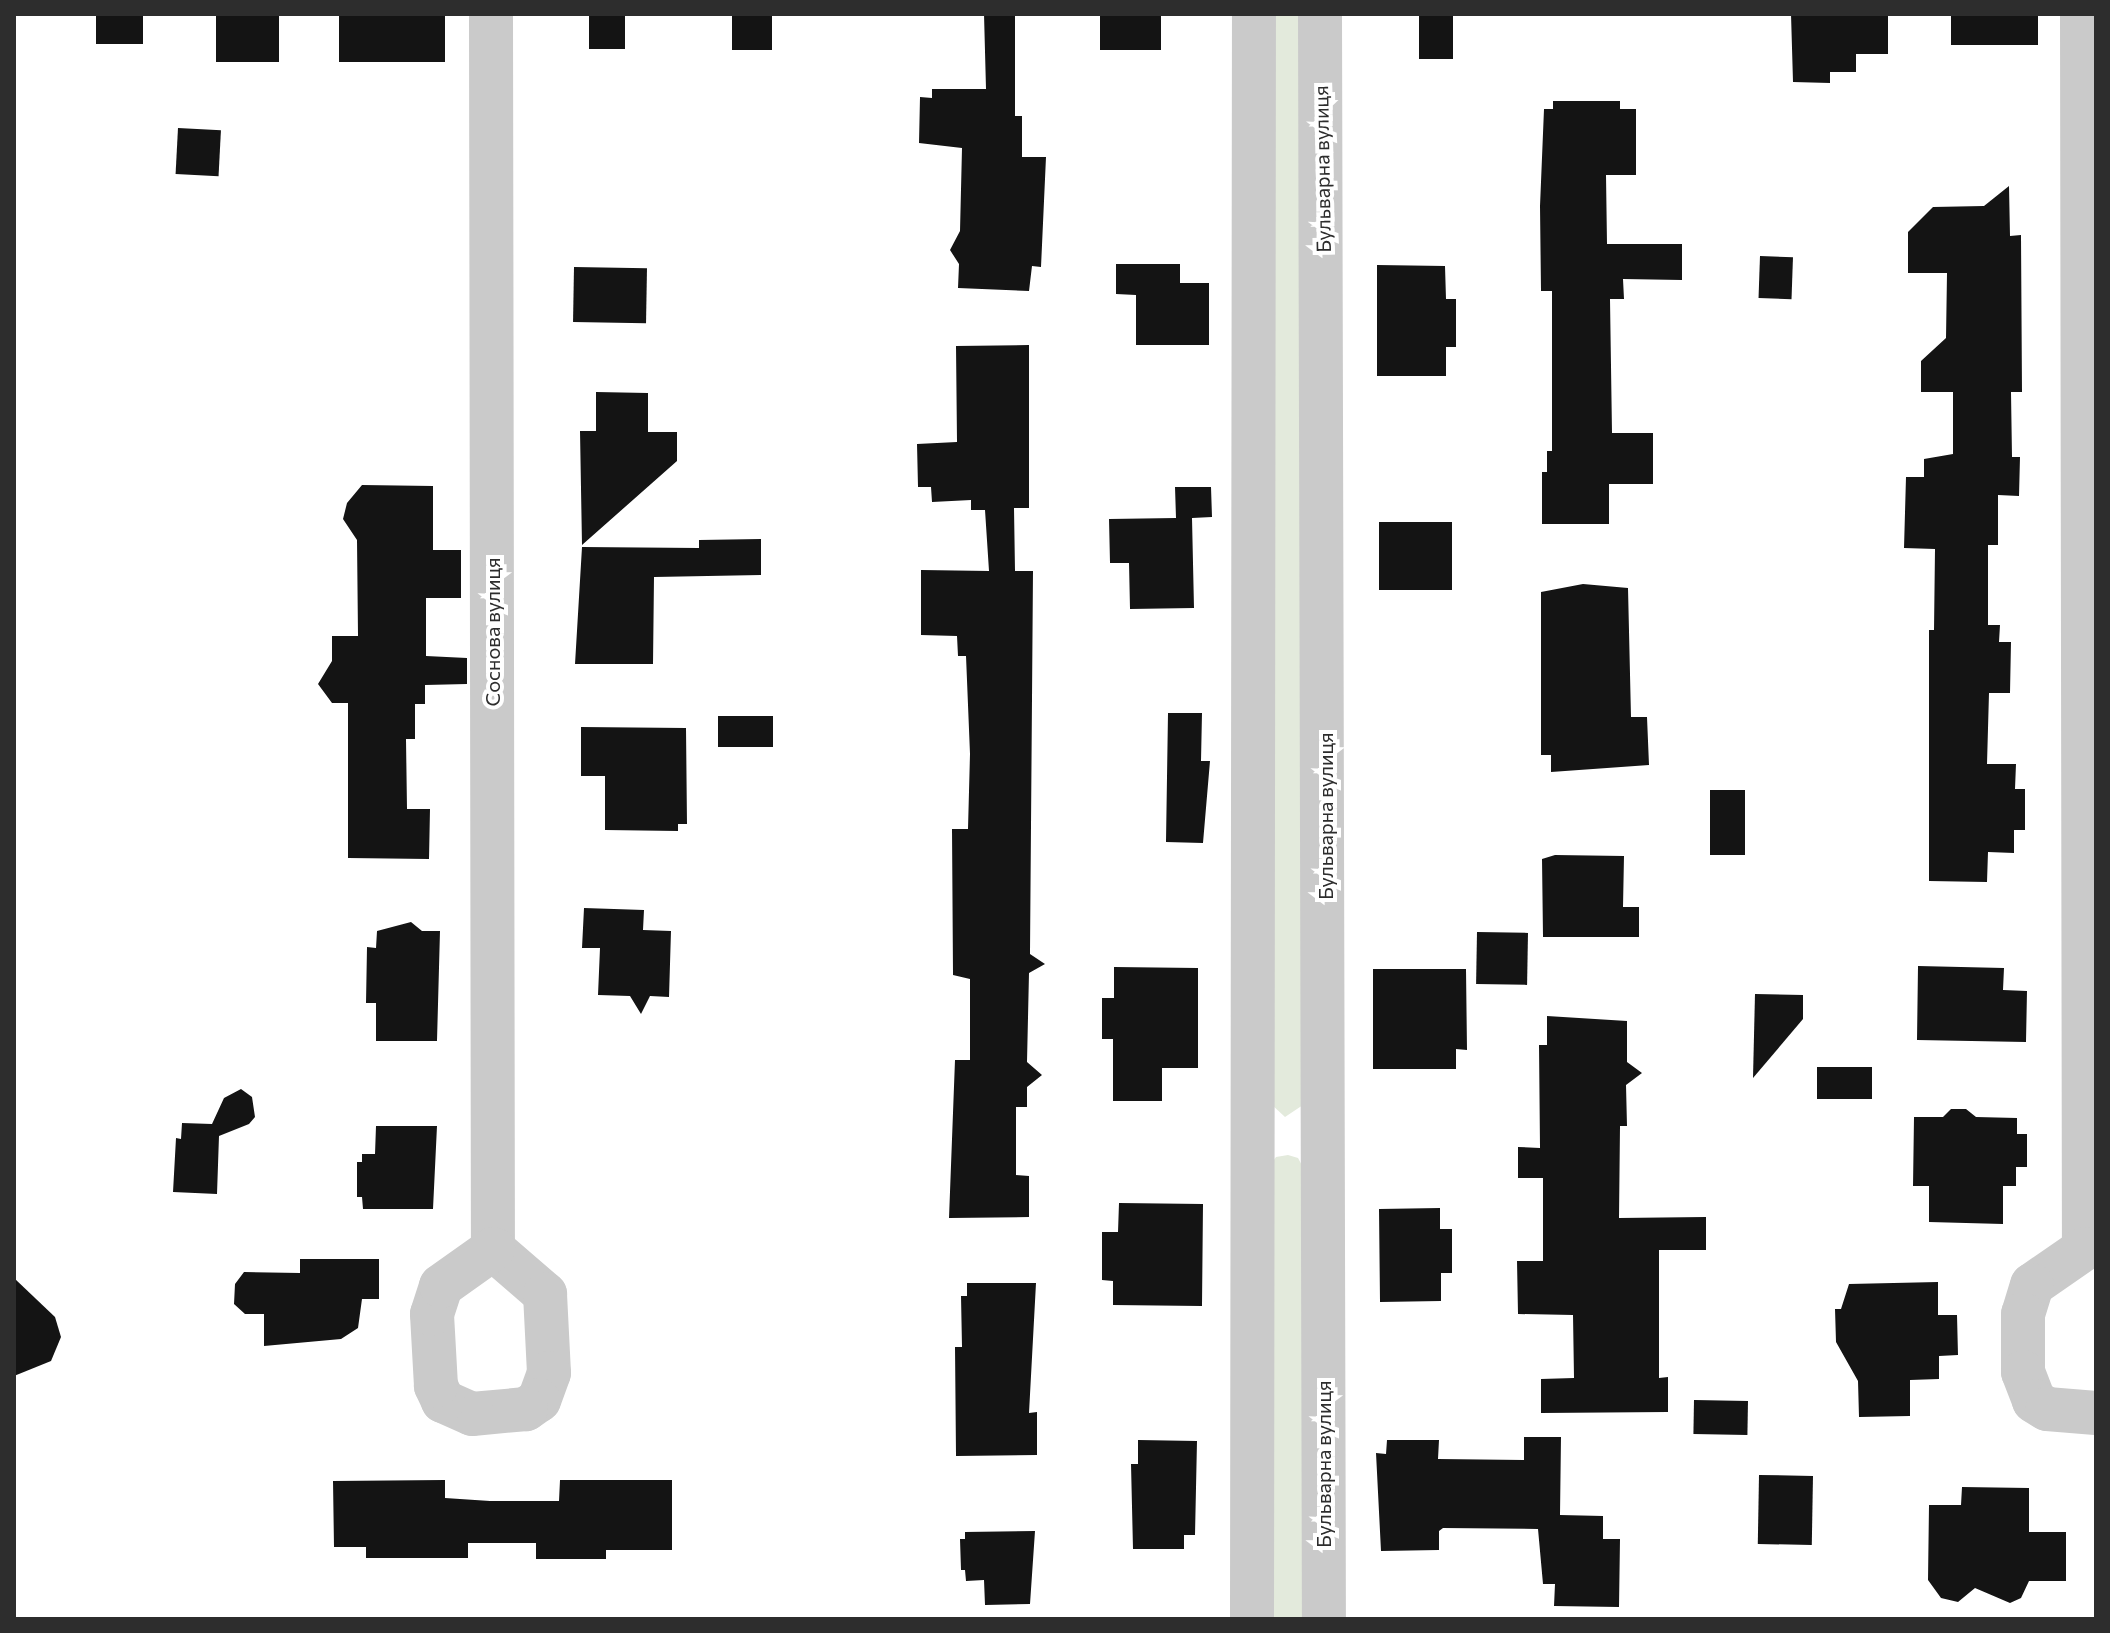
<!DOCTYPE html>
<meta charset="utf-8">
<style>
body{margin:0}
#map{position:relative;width:2110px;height:1633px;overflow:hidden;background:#fff;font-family:Commissioner,sans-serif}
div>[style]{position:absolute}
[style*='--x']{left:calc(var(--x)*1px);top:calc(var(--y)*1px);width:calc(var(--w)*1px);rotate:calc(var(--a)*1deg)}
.green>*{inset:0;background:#e3eadc}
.building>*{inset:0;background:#141414;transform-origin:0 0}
.minor>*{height:44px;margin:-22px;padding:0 22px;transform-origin:22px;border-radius:22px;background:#cacaca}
span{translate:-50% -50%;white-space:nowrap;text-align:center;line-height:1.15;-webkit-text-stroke:8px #fff;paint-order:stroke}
.street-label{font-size:20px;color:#2d2d2d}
.frame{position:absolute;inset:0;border:16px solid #2d2d2d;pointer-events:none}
</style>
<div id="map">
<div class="green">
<div style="clip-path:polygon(1273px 14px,1306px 14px,1303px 1105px,1285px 1117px,1271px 1104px)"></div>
<div style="clip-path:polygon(1288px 1155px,1298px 1158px,1305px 1171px,1305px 1619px,1270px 1619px,1269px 1167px,1276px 1157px)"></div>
</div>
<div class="building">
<div style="left:96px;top:14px;width:47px;height:30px"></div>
<div style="left:216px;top:14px;width:63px;height:48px"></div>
<div style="left:339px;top:14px;width:106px;height:48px"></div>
<div style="left:589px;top:14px;width:36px;height:35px"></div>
<div style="left:732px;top:14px;width:40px;height:36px"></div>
<div style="clip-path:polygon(984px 14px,1015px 14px,1015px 116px,1022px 116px,1022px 157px,1046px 157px,1041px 267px,1032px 266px,1029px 291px,958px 288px,959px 264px,950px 250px,960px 231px,962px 148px,919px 143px,920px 97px,932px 98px,932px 89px,986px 89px)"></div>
<div style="left:1100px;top:14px;width:61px;height:36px"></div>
<div style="left:1419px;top:14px;width:34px;height:45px"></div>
<div style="clip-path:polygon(1791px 14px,1888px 14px,1888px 54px,1856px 54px,1856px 72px,1830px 72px,1830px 83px,1793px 82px)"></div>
<div style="left:1951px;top:14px;width:87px;height:31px"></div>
<div style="clip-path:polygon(1553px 101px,1620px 101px,1620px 109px,1636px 109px,1636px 175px,1606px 175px,1607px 244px,1682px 244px,1682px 280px,1623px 279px,1624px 299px,1610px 299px,1612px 433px,1653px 433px,1653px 484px,1609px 484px,1609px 524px,1542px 524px,1542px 472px,1547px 472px,1547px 451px,1552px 451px,1552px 291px,1541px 291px,1540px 206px,1544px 109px,1553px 109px)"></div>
<div style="left:178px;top:128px;width:43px;height:46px;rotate:3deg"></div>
<div style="clip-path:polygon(2009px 186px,2010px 236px,2021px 235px,2022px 392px,2011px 392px,2012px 457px,2020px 457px,2019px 496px,1998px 495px,1998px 545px,1988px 545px,1988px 625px,2000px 625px,1999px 642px,2011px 642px,2010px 693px,1989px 693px,1987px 764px,2016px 764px,2015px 789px,2025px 789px,2025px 830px,2014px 830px,2014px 853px,1988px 852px,1987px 882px,1929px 881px,1929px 630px,1934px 630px,1935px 549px,1904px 548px,1906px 477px,1924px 477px,1924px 459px,1953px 454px,1953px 392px,1921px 392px,1921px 361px,1946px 338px,1947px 273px,1908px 273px,1908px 232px,1933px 207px,1984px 206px)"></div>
<div style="left:1760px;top:256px;width:33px;height:42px;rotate:2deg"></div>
<div style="clip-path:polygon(1116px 264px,1180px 264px,1180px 283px,1209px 283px,1209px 345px,1136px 345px,1136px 295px,1116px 294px)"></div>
<div style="clip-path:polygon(1377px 265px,1445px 266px,1446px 299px,1456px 299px,1456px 347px,1446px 347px,1446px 376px,1377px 376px)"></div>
<div style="left:574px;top:267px;width:73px;height:55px;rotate:1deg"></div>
<div style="clip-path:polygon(1029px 345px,1029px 508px,1014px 508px,1015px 571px,1033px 571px,1030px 954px,1045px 964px,1029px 973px,1027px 1062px,1042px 1075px,1027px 1087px,1027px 1107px,1016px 1107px,1016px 1175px,1029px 1176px,1029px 1217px,949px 1218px,955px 1060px,970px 1060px,970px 979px,953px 975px,952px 829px,968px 829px,970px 754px,966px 656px,958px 656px,957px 636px,921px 635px,921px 570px,989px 571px,985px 510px,971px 510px,971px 500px,932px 502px,931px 487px,918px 487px,917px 444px,957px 442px,956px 346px)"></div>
<div style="clip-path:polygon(596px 392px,648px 393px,648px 432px,677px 432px,677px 461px,582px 545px,580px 431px,596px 431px)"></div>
<div style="clip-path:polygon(362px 485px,433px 486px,433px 550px,461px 550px,461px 598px,426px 598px,426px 656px,467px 658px,467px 684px,425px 685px,425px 704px,415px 704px,415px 739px,406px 739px,407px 809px,430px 809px,429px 859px,348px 858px,348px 703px,332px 703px,318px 684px,332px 661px,332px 636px,358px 636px,357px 540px,343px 519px,347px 503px)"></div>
<div style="clip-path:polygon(1175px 487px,1211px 487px,1212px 517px,1192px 518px,1194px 608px,1130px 609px,1129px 563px,1110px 563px,1109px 519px,1176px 518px)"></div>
<div style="left:1452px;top:522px;width:68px;height:73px;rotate:90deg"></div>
<div style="clip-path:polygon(761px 539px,761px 575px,654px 577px,653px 664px,575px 664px,582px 547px,699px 548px,699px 540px)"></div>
<div style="clip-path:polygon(1583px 584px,1628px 588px,1631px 717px,1647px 717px,1649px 765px,1551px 772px,1551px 755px,1541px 755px,1541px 592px)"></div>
<div style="clip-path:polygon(1168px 713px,1202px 713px,1201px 761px,1210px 761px,1203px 843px,1166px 842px)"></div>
<div style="left:718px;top:716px;width:55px;height:31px"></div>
<div style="clip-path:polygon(581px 727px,686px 728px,687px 824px,678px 824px,678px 831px,605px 830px,605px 776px,581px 776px)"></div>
<div style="left:1710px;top:790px;width:35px;height:65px"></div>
<div style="clip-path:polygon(1555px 855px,1624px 856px,1623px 907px,1639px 907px,1639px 937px,1543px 937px,1542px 859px)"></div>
<div style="clip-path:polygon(584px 908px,644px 910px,643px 930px,671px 931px,669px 997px,650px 996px,641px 1014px,630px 996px,598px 995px,600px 948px,582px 948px)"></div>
<div style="clip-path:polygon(411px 922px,422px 931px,440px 931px,437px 1041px,376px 1041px,376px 1003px,366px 1003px,367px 947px,376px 948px,377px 931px)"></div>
<div style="left:1477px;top:932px;width:51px;height:52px;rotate:1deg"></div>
<div style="clip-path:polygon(1918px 966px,2004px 968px,2003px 990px,2027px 991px,2026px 1042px,1917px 1040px)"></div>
<div style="clip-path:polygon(1114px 967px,1198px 968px,1198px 1068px,1162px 1068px,1162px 1101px,1113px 1101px,1113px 1039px,1102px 1039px,1102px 998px,1114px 998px)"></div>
<div style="clip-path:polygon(1373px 969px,1466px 969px,1467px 1050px,1456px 1049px,1456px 1069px,1373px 1069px)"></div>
<div style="clip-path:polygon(1755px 994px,1803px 995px,1803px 1019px,1753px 1078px)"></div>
<div style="clip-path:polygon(1547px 1016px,1627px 1021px,1627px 1062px,1642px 1073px,1626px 1085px,1627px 1126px,1620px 1126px,1619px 1218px,1706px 1217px,1706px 1250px,1659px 1250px,1659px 1378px,1668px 1377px,1668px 1412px,1541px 1413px,1541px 1379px,1574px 1378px,1573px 1315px,1518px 1314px,1517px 1261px,1543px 1261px,1543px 1178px,1518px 1178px,1518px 1147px,1540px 1148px,1539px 1045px,1547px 1045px)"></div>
<div style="left:1817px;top:1067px;width:55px;height:32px"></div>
<div style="clip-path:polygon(241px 1089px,252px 1097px,255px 1117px,249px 1124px,219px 1136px,217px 1194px,173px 1192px,176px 1138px,181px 1139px,182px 1123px,212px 1124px,224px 1098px)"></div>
<div style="clip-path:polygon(1951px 1109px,1966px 1109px,1976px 1117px,2017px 1118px,2017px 1134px,2027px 1134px,2027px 1167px,2016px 1167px,2016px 1186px,2003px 1186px,2003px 1224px,1929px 1222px,1929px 1186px,1913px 1186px,1914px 1117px,1943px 1117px)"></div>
<div style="clip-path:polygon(376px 1126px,437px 1126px,433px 1209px,363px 1209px,362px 1197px,357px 1197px,357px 1162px,362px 1162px,362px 1154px,375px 1154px)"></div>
<div style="clip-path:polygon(1119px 1203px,1203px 1204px,1202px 1306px,1113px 1305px,1113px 1281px,1102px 1280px,1102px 1232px,1118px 1232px)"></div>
<div style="clip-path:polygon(1440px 1208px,1440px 1229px,1452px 1229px,1452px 1273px,1441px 1273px,1441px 1301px,1380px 1302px,1379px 1209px)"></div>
<div style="clip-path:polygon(300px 1259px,379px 1259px,379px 1299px,362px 1299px,358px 1328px,341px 1339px,264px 1346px,264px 1314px,245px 1314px,234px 1304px,235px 1284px,244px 1272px,300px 1273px)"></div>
<div style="clip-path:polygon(14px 1278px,55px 1317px,61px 1337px,51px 1361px,14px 1376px)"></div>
<div style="clip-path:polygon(1938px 1282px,1938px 1315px,1957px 1315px,1958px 1355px,1939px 1356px,1939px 1379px,1910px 1380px,1910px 1416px,1859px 1417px,1858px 1381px,1836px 1342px,1835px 1309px,1841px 1309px,1849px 1284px)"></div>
<div style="clip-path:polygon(967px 1283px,1036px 1283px,1029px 1413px,1037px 1412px,1037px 1455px,956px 1456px,955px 1347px,962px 1347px,961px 1296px,967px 1296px)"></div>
<div style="left:1694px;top:1400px;width:54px;height:34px;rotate:1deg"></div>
<div style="clip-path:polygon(1524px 1437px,1561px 1437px,1560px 1515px,1603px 1516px,1603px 1539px,1620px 1539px,1619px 1607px,1554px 1606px,1555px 1584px,1543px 1584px,1538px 1529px,1443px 1528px,1439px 1531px,1439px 1550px,1381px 1551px,1376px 1453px,1386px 1454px,1387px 1440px,1439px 1440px,1438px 1459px,1524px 1460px)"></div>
<div style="clip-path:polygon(1138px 1440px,1197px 1441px,1195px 1535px,1184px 1535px,1184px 1549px,1133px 1549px,1131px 1464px,1138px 1464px)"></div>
<div style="left:1759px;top:1475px;width:54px;height:69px;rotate:1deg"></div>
<div style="clip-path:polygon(445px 1480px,445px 1498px,490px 1501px,559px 1501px,560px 1480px,672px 1480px,672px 1550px,606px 1550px,606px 1559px,536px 1559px,536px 1543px,468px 1543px,468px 1558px,366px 1558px,366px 1547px,334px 1547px,333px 1481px)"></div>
<div style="clip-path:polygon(1962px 1487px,2029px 1488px,2029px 1532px,2066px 1532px,2066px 1581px,2029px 1581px,2021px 1598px,2010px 1603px,1975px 1588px,1958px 1602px,1941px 1598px,1928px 1580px,1929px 1505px,1961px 1505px)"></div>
<div style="clip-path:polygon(1035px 1531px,1030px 1604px,985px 1605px,984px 1580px,966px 1581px,965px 1570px,961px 1570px,960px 1539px,965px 1539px,965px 1532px)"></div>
</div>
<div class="minor">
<div style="--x:491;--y:14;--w:1235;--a:89.91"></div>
<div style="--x:1320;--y:14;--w:1605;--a:89.86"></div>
<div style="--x:2082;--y:14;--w:1235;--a:89.91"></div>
<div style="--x:493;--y:1249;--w:69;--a:40.9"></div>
<div style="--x:545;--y:1294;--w:79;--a:87.1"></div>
<div style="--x:549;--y:1373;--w:29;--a:110"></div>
<div style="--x:539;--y:1400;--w:16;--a:145"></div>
<div style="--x:526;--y:1409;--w:54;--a:174.7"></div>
<div style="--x:472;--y:1414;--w:32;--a:-156"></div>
<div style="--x:443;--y:1401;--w:17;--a:-115"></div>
<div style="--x:436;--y:1386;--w:72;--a:-93.2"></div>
<div style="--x:432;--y:1314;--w:29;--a:-72"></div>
<div style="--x:441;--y:1286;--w:64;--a:-35.4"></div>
<div style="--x:2084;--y:1249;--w:63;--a:145.3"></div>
<div style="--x:2032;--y:1285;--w:30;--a:107"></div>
<div style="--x:2023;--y:1314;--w:58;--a:90"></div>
<div style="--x:2023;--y:1372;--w:31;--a:69"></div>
<div style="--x:2034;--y:1401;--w:15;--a:32"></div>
<div style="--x:2047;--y:1409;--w:49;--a:4.7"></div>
<div style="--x:1252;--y:1619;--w:1605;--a:-89.93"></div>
</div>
<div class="street-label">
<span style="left:1322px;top:169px;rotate:-91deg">Бульварна вулиця</span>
<span style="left:492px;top:632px;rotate:-90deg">Соснова вулиця</span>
<span style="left:1325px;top:816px;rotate:-90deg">Бульварна вулиця</span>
<span style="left:1323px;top:1464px;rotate:-90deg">Бульварна вулиця</span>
</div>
<div class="frame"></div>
</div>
